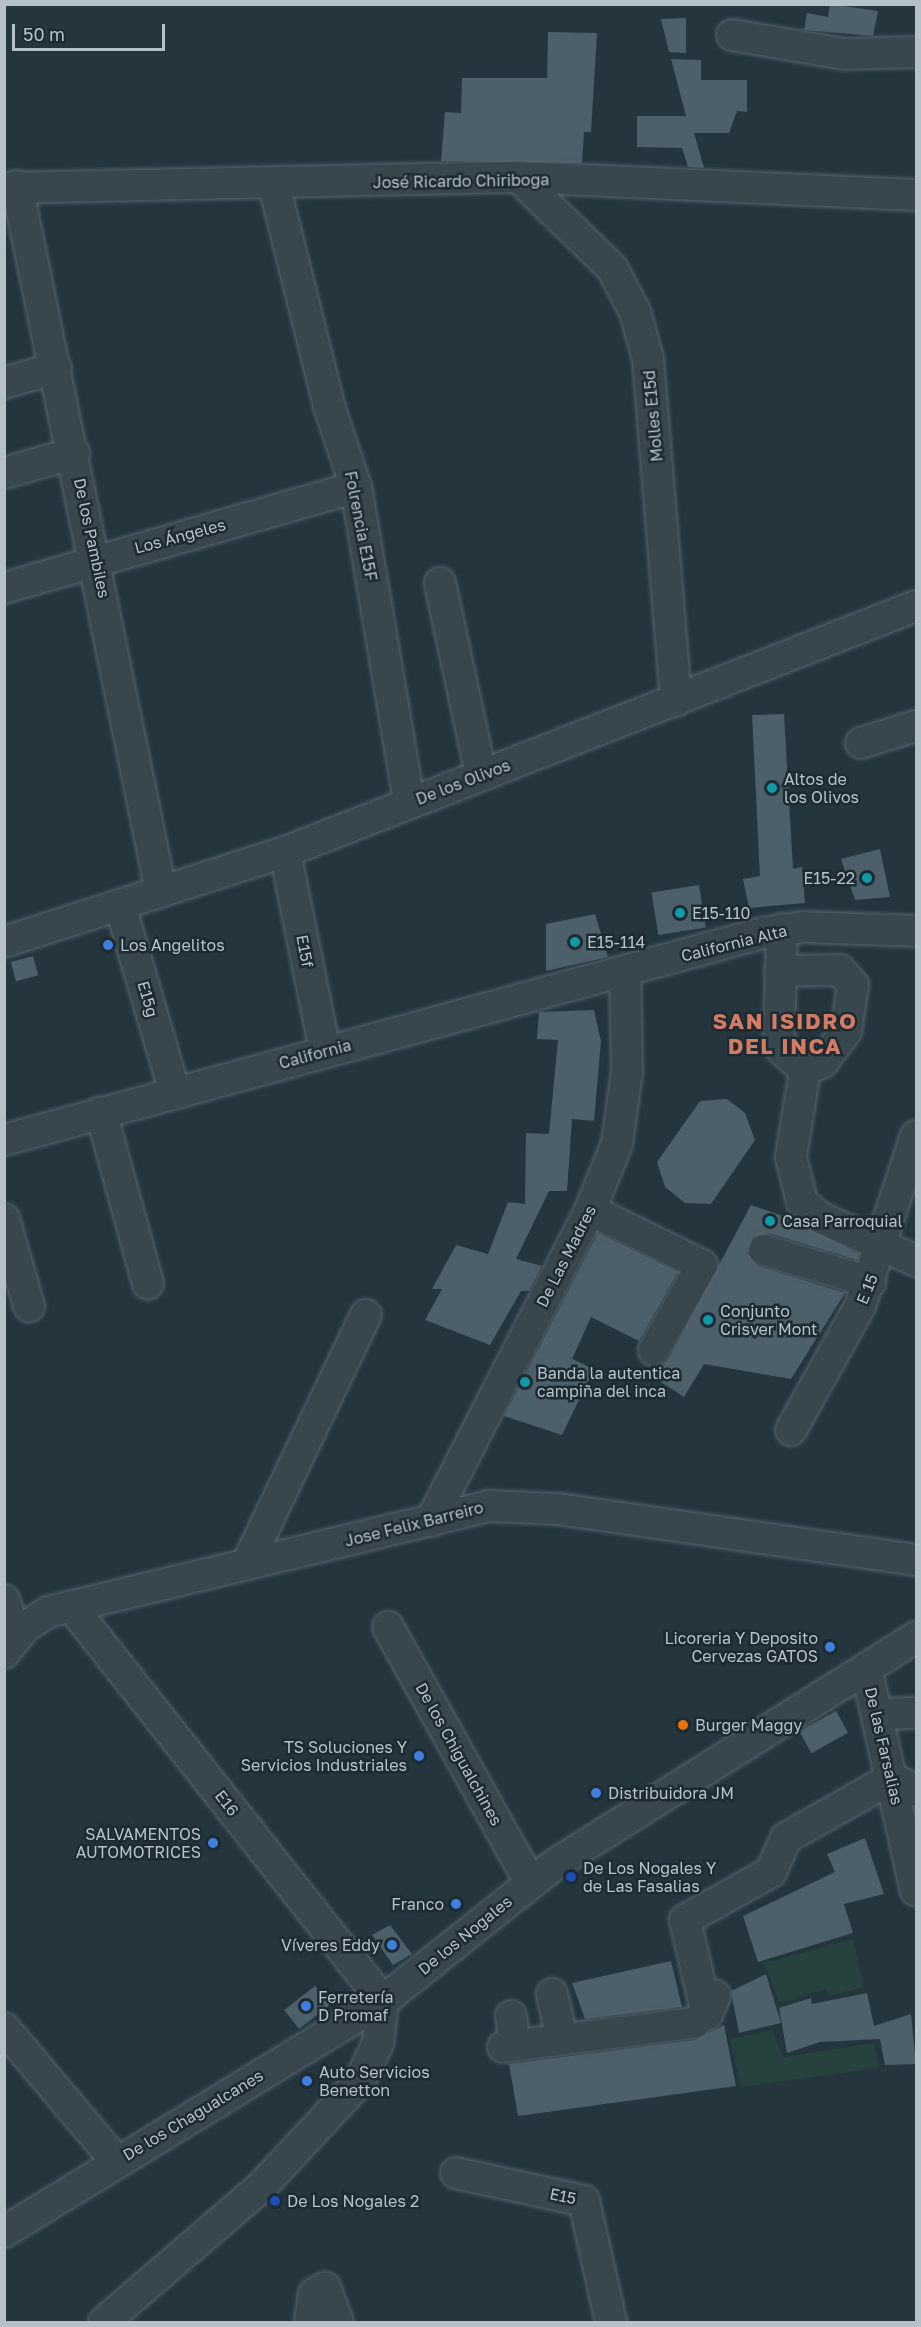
<!DOCTYPE html>
<meta charset="utf-8">
<style>
body{margin:0}
#map{position:relative;width:921px;height:2327px;overflow:hidden;background:#24353e;font-family:"Golos Text",sans-serif}
div>[style]{position:absolute}
[style*='--x']{left:calc(var(--x)*1px);top:calc(var(--y)*1px);width:calc(var(--w)*1px);rotate:calc(var(--a)*1deg)}
.green>*{inset:0;background:#27413e}
.building>*{inset:0;background:#4d5f69;transform-origin:0 0}
.roads{filter:drop-shadow(0 0 2px #56646c) drop-shadow(0 0 2px #56646c)}
.minor>*{height:30px;margin:-15px;padding:0 15px;transform-origin:15px;border-radius:15px;background:#38464e}
.dots>*{width:16px;height:16px;translate:-50% -50%;box-sizing:border-box;border:3px solid #1d2b33;border-radius:50%}
span{translate:-50% -50%;white-space:nowrap;text-align:center;line-height:1.15;-webkit-text-stroke:5px #1d2b33;paint-order:stroke}
.street-label{font-size:16px;color:#b4c1c9}
.poi-label{font-size:16px;color:#b4c1c9}
.left{translate:0 -50%;text-align:left}
.right{translate:-100% -50%;text-align:right}
.district-label{font-size:22px;color:#d67b63;font-weight:700;letter-spacing:1.5px}
.frame{position:absolute;inset:0;border:6px solid #b4c1c9;pointer-events:none}
.scale{position:absolute;left:12px;top:24px;width:153px;height:27px;box-sizing:border-box;border:3px solid #b4c1c9;border-top:0;padding-left:8px;font-size:18px;line-height:21px;white-space:nowrap;color:#b4c1c9;-webkit-text-stroke:4px #1d2b33;paint-order:stroke}
</style>
<div id="map">
<div class="green">
<div style="clip-path:polygon(853px 1939px,864px 1987px,829px 1996px,826px 1989px,779px 2003px,764px 1963px)"></div>
<div style="clip-path:polygon(772px 2030px,783px 2057px,874px 2043px,879px 2068px,741px 2087px,730px 2039px)"></div>
</div>
<div class="building">
<div style="clip-path:polygon(830px 4px,878px 11px,873px 36px,804px 30px,807px 13px,828px 17px)"></div>
<div style="clip-path:polygon(686px 18px,686px 53px,669px 52px,661px 19px)"></div>
<div style="clip-path:polygon(548px 32px,597px 33px,591px 132px,584px 132px,582px 163px,441px 161px,445px 112px,461px 113px,462px 78px,547px 78px)"></div>
<div style="clip-path:polygon(671px 59px,701px 60px,701px 80px,747px 80px,747px 112px,737px 111px,729px 133px,694px 133px,704px 168px,688px 167px,682px 148px,637px 147px,637px 116px,686px 116px)"></div>
<div style="clip-path:polygon(784px 714px,793px 869px,802px 867px,805px 903px,749px 908px,743px 879px,760px 876px,752px 715px)"></div>
<div style="clip-path:polygon(880px 849px,890px 897px,855px 900px,841px 859px)"></div>
<div style="left:699px;top:885px;width:43px;height:48px;rotate:81deg"></div>
<div style="clip-path:polygon(595px 914px,608px 957px,546px 971px,546px 924px)"></div>
<div style="left:33px;top:956px;width:20px;height:23px;rotate:75deg"></div>
<div style="clip-path:polygon(594px 1010px,601px 1041px,594px 1121px,572px 1119px,567px 1191px,549px 1191px,516px 1259px,542px 1266px,529px 1291px,521px 1291px,490px 1345px,425px 1320px,442px 1289px,432px 1289px,456px 1245px,488px 1254px,508px 1202px,525px 1204px,526px 1133px,549px 1134px,558px 1040px,537px 1039px,539px 1012px)"></div>
<div style="clip-path:polygon(727px 1099px,745px 1113px,755px 1140px,711px 1204px,685px 1203px,665px 1187px,657px 1162px,700px 1101px)"></div>
<div style="clip-path:polygon(751px 1205px,797px 1221px,859px 1254px,857px 1260px,769px 1233px,753px 1237px,747px 1253px,758px 1266px,845px 1293px,791px 1379px,704px 1364px,684px 1397px,653px 1377px,669px 1358px)"></div>
<div style="clip-path:polygon(598px 1233px,678px 1272px,639px 1341px,591px 1317px,572px 1359px,594px 1369px,562px 1435px,504px 1416px)"></div>
<div style="left:836px;top:1711px;width:25px;height:42px;rotate:61deg"></div>
<div style="clip-path:polygon(865px 1838px,884px 1894px,844px 1904px,853px 1933px,758px 1962px,743px 1916px,835px 1872px,827px 1854px)"></div>
<div style="clip-path:polygon(390px 1925px,412px 1954px,393px 1965px,372px 1935px)"></div>
<div style="clip-path:polygon(671px 1961px,682px 2007px,585px 2019px,572px 1983px)"></div>
<div style="clip-path:polygon(766px 1974px,781px 2023px,739px 2033px,731px 1991px)"></div>
<div style="left:315px;top:1986px;width:24px;height:39px;rotate:52deg"></div>
<div style="clip-path:polygon(867px 1993px,874px 2026px,911px 2014px,916px 2064px,885px 2065px,880px 2039px,820px 2042px,787px 2053px,779px 2008px,811px 1998px,812px 2004px)"></div>
<div style="clip-path:polygon(724px 2025px,736px 2086px,518px 2116px,509px 2064px,695px 2040px)"></div>
</div>
<div class="roads">
<div class="minor">
<div style="--x:732;--y:35;--w:114;--a:9.6"></div>
<div style="--x:844;--y:54;--w:72;--a:-1.6"></div>
<div style="--x:518;--y:177;--w:131;--a:44.1"></div>
<div style="--x:612;--y:268;--w:50;--a:62.4"></div>
<div style="--x:635;--y:312;--w:49;--a:74.5"></div>
<div style="--x:648;--y:359;--w:343;--a:85.3"></div>
<div style="--x:274;--y:185;--w:228;--a:76"></div>
<div style="--x:329;--y:406;--w:85;--a:71.6"></div>
<div style="--x:356;--y:487;--w:319;--a:80.4"></div>
<div style="--x:17;--y:186;--w:720;--a:78.46"></div>
<div style="--x:4;--y:188;--w:514;--a:-1.23"></div>
<div style="--x:518;--y:177;--w:398;--a:2.6"></div>
<div style="--x:4;--y:383;--w:54;--a:-16.1"></div>
<div style="--x:4;--y:473;--w:73;--a:-15.9"></div>
<div style="--x:440;--y:583;--w:196;--a:77.9"></div>
<div style="--x:4;--y:588;--w:366;--a:-16"></div>
<div style="--x:861;--y:743;--w:58;--a:-17.2"></div>
<div style="--x:285;--y:852;--w:203;--a:78.6"></div>
<div style="--x:120;--y:905;--w:196;--a:73.7"></div>
<div style="--x:782;--y:929;--w:105;--a:91.6"></div>
<div style="--x:779;--y:1034;--w:16;--a:79"></div>
<div style="--x:782;--y:1050;--w:30;--a:41"></div>
<div style="--x:805;--y:1070;--w:88;--a:99.1"></div>
<div style="--x:791;--y:1157;--w:46;--a:76.3"></div>
<div style="--x:802;--y:1202;--w:23;--a:41"></div>
<div style="--x:819;--y:1217;--w:107;--a:24.4"></div>
<div style="--x:4;--y:942;--w:295;--a:-17.8"></div>
<div style="--x:285;--y:852;--w:677;--a:-21.3"></div>
<div style="--x:780;--y:971;--w:60;--a:-1"></div>
<div style="--x:840;--y:970;--w:20;--a:49"></div>
<div style="--x:853;--y:985;--w:47;--a:98.7"></div>
<div style="--x:846;--y:1031;--w:39;--a:127"></div>
<div style="--x:823;--y:1062;--w:20;--a:156"></div>
<div style="--x:101;--y:1112;--w:178;--a:74.7"></div>
<div style="--x:4;--y:1140;--w:787;--a:-15.26"></div>
<div style="--x:763;--y:933;--w:40;--a:-8.5"></div>
<div style="--x:803;--y:927;--w:113;--a:2"></div>
<div style="--x:590;--y:1210;--w:125;--a:26.2"></div>
<div style="--x:702;--y:1265;--w:98;--a:119.5"></div>
<div style="--x:4;--y:1219;--w:91;--a:74"></div>
<div style="--x:764;--y:1250;--w:111;--a:16.8"></div>
<div style="--x:791;--y:1430;--w:142;--a:-60.9"></div>
<div style="--x:860;--y:1306;--w:179;--a:-71.8"></div>
<div style="--x:431;--y:1521;--w:349;--a:-62.9"></div>
<div style="--x:590;--y:1210;--w:71;--a:-67.8"></div>
<div style="--x:617;--y:1144;--w:74;--a:-82.2"></div>
<div style="--x:627;--y:1071;--w:100;--a:-91.1"></div>
<div style="--x:247;--y:1564;--w:276;--a:-64.5"></div>
<div style="--x:4;--y:1600;--w:39;--a:71"></div>
<div style="--x:388;--y:1627;--w:292;--a:60.9"></div>
<div style="--x:4;--y:1653;--w:33;--a:-51"></div>
<div style="--x:25;--y:1627;--w:27;--a:-33"></div>
<div style="--x:48;--y:1612;--w:453;--a:-13.5"></div>
<div style="--x:488;--y:1506;--w:70;--a:2.5"></div>
<div style="--x:558;--y:1509;--w:362;--a:8.1"></div>
<div style="--x:867;--y:1672;--w:224;--a:77.4"></div>
<div style="--x:879;--y:1714;--w:37;--a:-2"></div>
<div style="--x:552;--y:1994;--w:46;--a:77.5"></div>
<div style="--x:707;--y:2014;--w:97;--a:-103.2"></div>
<div style="--x:685;--y:1920;--w:98;--a:-29.2"></div>
<div style="--x:771;--y:1872;--w:37;--a:-66"></div>
<div style="--x:786;--y:1838;--w:122;--a:-29.5"></div>
<div style="--x:892;--y:1778;--w:27;--a:28"></div>
<div style="--x:511;--y:2016;--w:29;--a:82"></div>
<div style="--x:4;--y:2028;--w:174;--a:49.9"></div>
<div style="--x:503;--y:2047;--w:192;--a:-7.2"></div>
<div style="--x:693;--y:2023;--w:17;--a:-33"></div>
<div style="--x:707;--y:2014;--w:20;--a:-66"></div>
<div style="--x:456;--y:2173;--w:131;--a:12.3"></div>
<div style="--x:584;--y:2201;--w:124;--a:77.4"></div>
<div style="--x:4;--y:2232;--w:444;--a:-31.4"></div>
<div style="--x:383;--y:2001;--w:503;--a:-128.3"></div>
<div style="--x:104;--y:2322;--w:208;--a:-40.7"></div>
<div style="--x:262;--y:2186;--w:144;--a:-47"></div>
<div style="--x:360;--y:2081;--w:42;--a:-64.7"></div>
<div style="--x:378;--y:2043;--w:42;--a:-83.2"></div>
<div style="--x:383;--y:2001;--w:218;--a:-38.5"></div>
<div style="--x:554;--y:1865;--w:428;--a:-32.2"></div>
<div style="--x:310;--y:2322;--w:28;--a:-82"></div>
<div style="--x:314;--y:2294;--w:13;--a:-29"></div>
<div style="--x:325;--y:2288;--w:36;--a:69"></div>
</div>
</div>
<div class="dots">
<div style="left:772px;top:788px;background:#0f9aa8"></div>
<div style="left:867px;top:878px;background:#0f9aa8"></div>
<div style="left:680px;top:913px;background:#0f9aa8"></div>
<div style="left:575px;top:942px;background:#0f9aa8"></div>
<div style="left:108px;top:945px;background:#3f7fe0"></div>
<div style="left:770px;top:1221px;background:#0f9aa8"></div>
<div style="left:708px;top:1320px;background:#0f9aa8"></div>
<div style="left:525px;top:1382px;background:#0f9aa8"></div>
<div style="left:830px;top:1647px;background:#3f7fe0"></div>
<div style="left:683px;top:1725px;background:#e8710a"></div>
<div style="left:419px;top:1756px;background:#3f7fe0"></div>
<div style="left:596px;top:1793px;background:#3f7fe0"></div>
<div style="left:213px;top:1843px;background:#3f7fe0"></div>
<div style="left:571px;top:1877px;background:#1a4fb4"></div>
<div style="left:456px;top:1904px;background:#3f7fe0"></div>
<div style="left:392px;top:1945px;background:#3f7fe0"></div>
<div style="left:306px;top:2006px;background:#3f7fe0"></div>
<div style="left:307px;top:2081px;background:#3f7fe0"></div>
<div style="left:275px;top:2201px;background:#1a4fb4"></div>
</div>
<div class="street-label">
<span style="left:461px;top:181px;rotate:-1deg">José Ricardo Chiriboga</span>
<span style="left:653px;top:416px;rotate:-95deg">Molles E15d</span>
<span style="left:361px;top:526px;rotate:79deg">Folrencia E15F</span>
<span style="left:180px;top:536px;rotate:-15deg">Los Ángeles</span>
<span style="left:92px;top:538px;rotate:78deg">De los Pambiles</span>
<span style="left:463px;top:782px;rotate:-21deg">De los Olivos</span>
<span style="left:734px;top:943px;rotate:-14deg">California Alta</span>
<span style="left:305px;top:951px;rotate:79deg">E15f</span>
<span style="left:148px;top:999px;rotate:74deg">E15g</span>
<span style="left:315px;top:1054px;rotate:-15deg">California</span>
<span style="left:566px;top:1256px;rotate:-63deg">De Las Madres</span>
<span style="left:867px;top:1289px;rotate:-68deg">E 15</span>
<span style="left:414px;top:1524px;rotate:-14deg">Jose Felix Barreiro</span>
<span style="left:884px;top:1746px;rotate:77deg">De las Farsalias</span>
<span style="left:459px;top:1754px;rotate:61deg">De los Chigualchines</span>
<span style="left:227px;top:1803px;rotate:52deg">E16</span>
<span style="left:465px;top:1935px;rotate:-39deg">De los Nogales</span>
<span style="left:193px;top:2115px;rotate:-31deg">De los Chagualcanes</span>
<span style="left:563px;top:2196px;rotate:12deg">E15</span>
</div>
<div class="poi-label">
<span class="left" style="left:784px;top:788px">Altos de<br>los Olivos</span>
<span class="right" style="left:855px;top:878px">E15-22</span>
<span class="left" style="left:692px;top:913px">E15-110</span>
<span class="left" style="left:587px;top:942px">E15-114</span>
<span class="left" style="left:120px;top:945px">Los Angelitos</span>
<span class="left" style="left:782px;top:1221px">Casa Parroquial</span>
<span class="left" style="left:720px;top:1320px">Conjunto<br>Crisver Mont</span>
<span class="left" style="left:537px;top:1382px">Banda la autentica<br>campiña del inca</span>
<span class="right" style="left:818px;top:1647px">Licoreria Y Deposito<br>Cervezas GATOS</span>
<span class="left" style="left:695px;top:1725px">Burger Maggy</span>
<span class="right" style="left:407px;top:1756px">TS Soluciones Y<br>Servicios Industriales</span>
<span class="left" style="left:608px;top:1793px">Distribuidora JM</span>
<span class="right" style="left:201px;top:1843px">SALVAMENTOS<br>AUTOMOTRICES</span>
<span class="left" style="left:583px;top:1877px">De Los Nogales Y<br>de Las Fasalias</span>
<span class="right" style="left:444px;top:1904px">Franco</span>
<span class="right" style="left:380px;top:1945px">Víveres Eddy</span>
<span class="left" style="left:318px;top:2006px">Ferretería<br>D Promaf</span>
<span class="left" style="left:319px;top:2081px">Auto Servicios<br>Benetton</span>
<span class="left" style="left:287px;top:2201px">De Los Nogales 2</span>
</div>
<div class="district-label">
<span style="left:785px;top:1033px">SAN ISIDRO<br>DEL INCA</span>
</div>
<div class="frame"></div>
<div class="scale">50 m</div>
</div>
